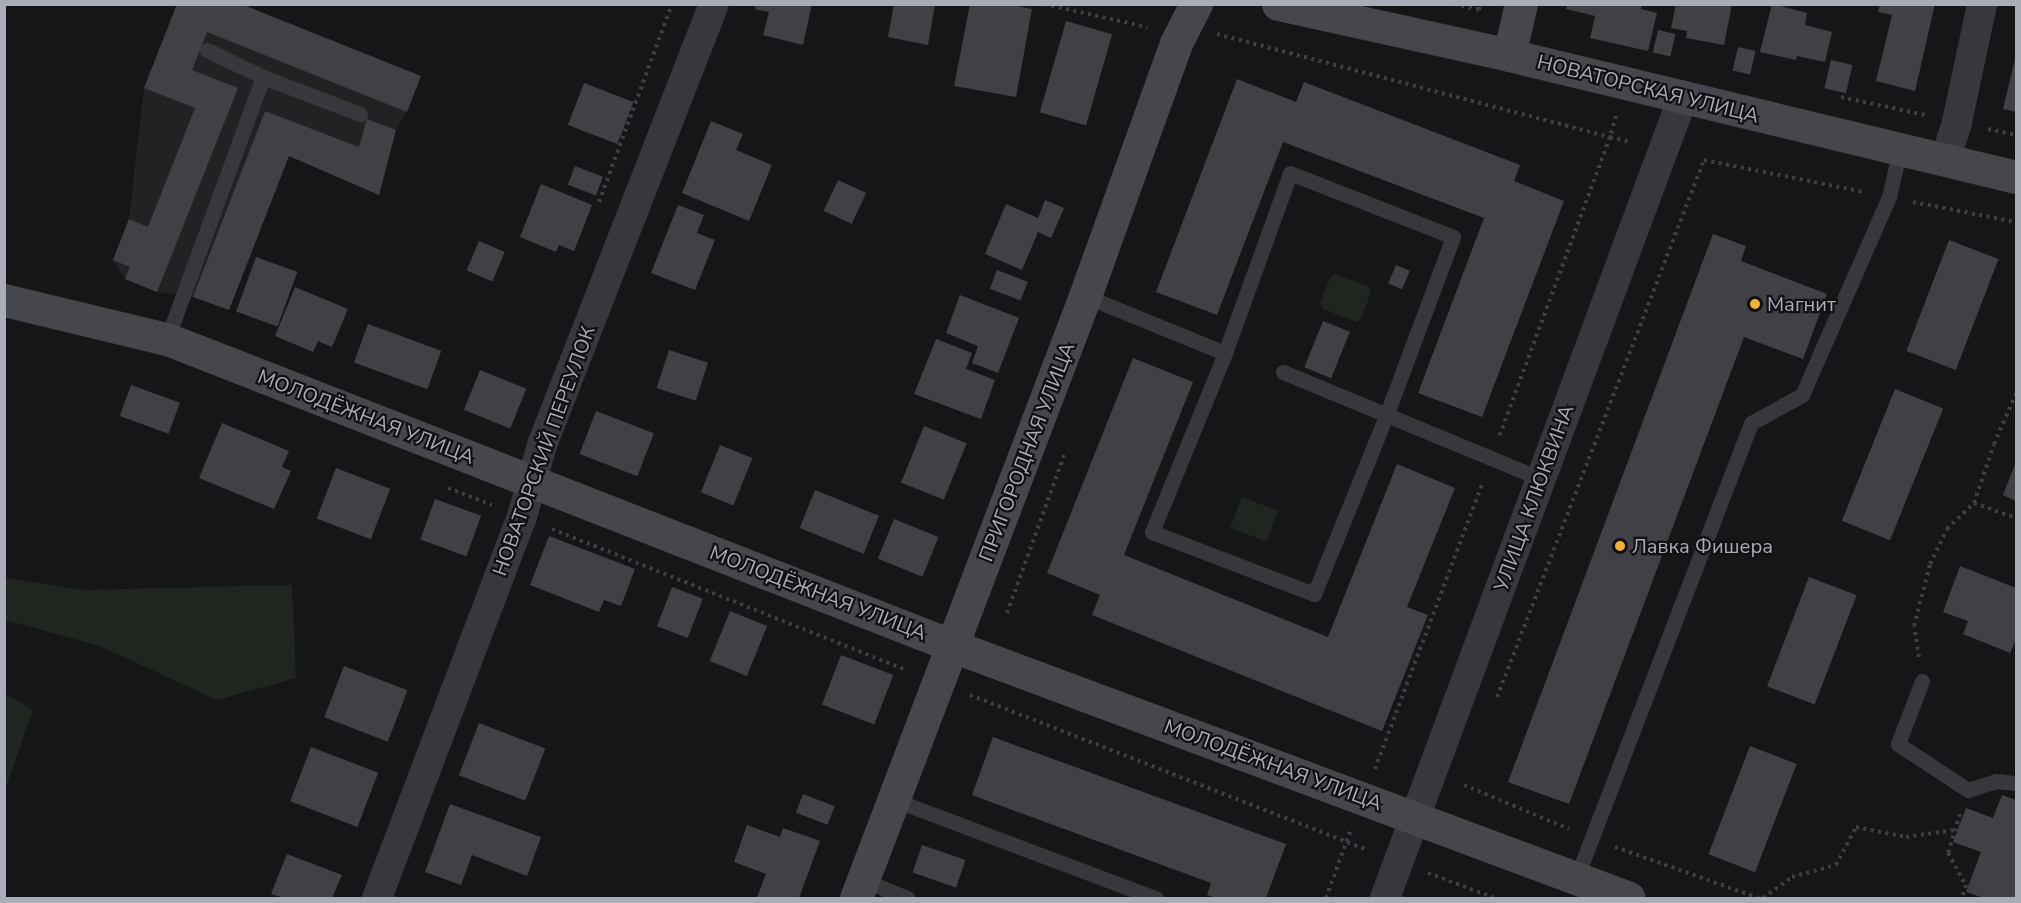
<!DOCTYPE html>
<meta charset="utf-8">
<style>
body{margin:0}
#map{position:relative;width:2021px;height:903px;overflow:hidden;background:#161618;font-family:"Nunito Sans",sans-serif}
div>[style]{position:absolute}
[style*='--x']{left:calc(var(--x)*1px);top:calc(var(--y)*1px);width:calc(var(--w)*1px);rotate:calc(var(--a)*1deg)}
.built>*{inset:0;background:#222225}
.green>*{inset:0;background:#1e261f;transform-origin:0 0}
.building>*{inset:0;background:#404145;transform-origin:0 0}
.path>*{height:4px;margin-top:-2px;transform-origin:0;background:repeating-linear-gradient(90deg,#3d3f44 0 3px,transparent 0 7.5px)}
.lane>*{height:15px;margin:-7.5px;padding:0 7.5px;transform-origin:7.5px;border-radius:7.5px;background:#37383d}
.street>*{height:30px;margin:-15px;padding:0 15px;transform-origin:15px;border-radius:15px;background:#37383d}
.secondary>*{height:33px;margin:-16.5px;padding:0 16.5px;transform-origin:16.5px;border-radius:16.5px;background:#45474d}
.dots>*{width:16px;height:16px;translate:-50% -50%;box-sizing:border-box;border:3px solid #111113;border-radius:50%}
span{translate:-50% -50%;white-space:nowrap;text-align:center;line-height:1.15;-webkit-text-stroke:4.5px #111113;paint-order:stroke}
.street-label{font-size:20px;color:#a8adb8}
.poi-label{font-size:20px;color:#a8adb8}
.left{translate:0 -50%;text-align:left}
.frame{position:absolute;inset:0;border:6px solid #a8adb8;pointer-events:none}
</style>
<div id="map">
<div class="built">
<div style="clip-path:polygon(177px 5px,241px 5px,407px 112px,396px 130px,379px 195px,289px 156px,229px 310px,193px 297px,157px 292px,125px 279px,113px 260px,129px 219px,144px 88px)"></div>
</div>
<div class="green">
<div style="clip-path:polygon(1336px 274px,1369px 287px,1371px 292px,1361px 319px,1357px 322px,1323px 309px,1320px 304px,1330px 277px)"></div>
<div style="left:1242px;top:497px;width:39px;height:33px;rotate:21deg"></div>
<div style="clip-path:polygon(5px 578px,85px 590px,292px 585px,296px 678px,217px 700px,100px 646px,5px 620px)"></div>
<div style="clip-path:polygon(5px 694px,33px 710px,5px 790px)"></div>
</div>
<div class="building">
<div style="clip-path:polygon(177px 4px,241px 4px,421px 76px,407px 112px,207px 32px,192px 70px,238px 88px,157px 292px,125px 279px,130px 267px,113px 260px,129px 219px,148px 227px,195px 108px,144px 88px)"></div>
<div style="clip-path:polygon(756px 4px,812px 4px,803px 45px,763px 35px,769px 12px,755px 9px)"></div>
<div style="clip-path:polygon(894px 4px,935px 4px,928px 45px,888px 37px)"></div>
<div style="clip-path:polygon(970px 4px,1008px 4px,1032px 9px,1016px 97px,954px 86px)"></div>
<div style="clip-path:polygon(1567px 4px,1642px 4px,1641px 9px,1657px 13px,1648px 51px,1590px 38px,1595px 16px,1566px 9px)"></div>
<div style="clip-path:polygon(1676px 4px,1732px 4px,1724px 45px,1686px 38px,1687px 31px,1671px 28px)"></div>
<div style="clip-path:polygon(1772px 4px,1807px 13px,1805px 25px,1832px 32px,1825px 62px,1797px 56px,1796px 60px,1760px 52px)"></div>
<div style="clip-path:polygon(1880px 4px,1935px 4px,1915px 91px,1876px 81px,1892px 15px,1878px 12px)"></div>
<div style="left:1066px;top:21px;width:48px;height:95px;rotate:16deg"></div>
<div style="left:1658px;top:30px;width:18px;height:23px;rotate:13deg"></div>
<div style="left:1738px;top:47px;width:18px;height:24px;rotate:13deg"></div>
<div style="clip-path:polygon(2016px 55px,2016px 112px,2003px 109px)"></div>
<div style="left:1831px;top:60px;width:22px;height:29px;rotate:13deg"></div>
<div style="clip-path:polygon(1237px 79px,1296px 102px,1304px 82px,1520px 165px,1514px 181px,1564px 201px,1482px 417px,1418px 393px,1484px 218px,1283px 142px,1217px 315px,1156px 292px)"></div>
<div style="left:584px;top:83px;width:53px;height:45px;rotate:21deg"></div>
<div style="clip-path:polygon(265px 111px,359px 147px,367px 119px,396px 130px,379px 195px,289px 156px,229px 310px,193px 297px)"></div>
<div style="clip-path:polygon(711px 121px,743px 134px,736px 150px,772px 165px,749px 221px,682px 193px)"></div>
<div style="left:575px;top:166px;width:30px;height:20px;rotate:21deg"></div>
<div style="left:838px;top:180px;width:31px;height:34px;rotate:25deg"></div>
<div style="clip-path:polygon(541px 184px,592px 205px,574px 251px,559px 245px,556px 252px,520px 237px)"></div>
<div style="clip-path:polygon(1045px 200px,1064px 208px,1051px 238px,1038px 232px,1022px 270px,985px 254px,1006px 204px,1038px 218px)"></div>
<div style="clip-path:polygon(678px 205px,704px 215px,697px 233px,715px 240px,695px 290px,651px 273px)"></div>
<div style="clip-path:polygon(1713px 234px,1746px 246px,1741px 261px,1827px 294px,1803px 359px,1744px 337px,1569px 804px,1508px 782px)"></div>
<div style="left:1949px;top:240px;width:53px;height:119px;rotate:21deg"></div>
<div style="left:479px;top:241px;width:28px;height:32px;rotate:23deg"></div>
<div style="left:256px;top:257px;width:44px;height:58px;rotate:20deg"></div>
<div style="left:1396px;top:265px;width:15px;height:20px;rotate:23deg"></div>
<div style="left:997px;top:270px;width:33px;height:20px;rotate:21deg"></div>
<div style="clip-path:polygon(295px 287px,348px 309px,332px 347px,318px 341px,313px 352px,275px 336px)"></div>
<div style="clip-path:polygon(960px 295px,1019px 318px,998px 373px,972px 363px,978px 346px,946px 333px)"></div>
<div style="left:1323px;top:321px;width:29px;height:50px;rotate:22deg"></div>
<div style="left:368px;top:324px;width:78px;height:41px;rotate:20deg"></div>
<div style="clip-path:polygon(936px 339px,972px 353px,966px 369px,995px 380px,981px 419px,914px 394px)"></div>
<div style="left:669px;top:350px;width:41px;height:40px;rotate:18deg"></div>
<div style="clip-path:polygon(1133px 358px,1193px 382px,1124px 555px,1328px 637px,1397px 464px,1455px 488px,1407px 607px,1428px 615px,1382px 731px,1092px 615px,1100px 595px,1047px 573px)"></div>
<div style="left:480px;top:370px;width:50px;height:43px;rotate:22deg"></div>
<div style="left:131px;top:385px;width:52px;height:33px;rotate:20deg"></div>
<div style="left:1895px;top:389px;width:52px;height:142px;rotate:22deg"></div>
<div style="left:596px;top:411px;width:62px;height:46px;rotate:21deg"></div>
<div style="clip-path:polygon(222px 423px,289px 451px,282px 467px,291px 471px,274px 509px,199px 478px)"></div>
<div style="left:924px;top:426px;width:46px;height:61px;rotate:22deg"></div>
<div style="left:720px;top:445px;width:35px;height:51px;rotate:22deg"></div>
<div style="clip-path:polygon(2016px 462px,2016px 501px,2003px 495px)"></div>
<div style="left:336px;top:468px;width:58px;height:54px;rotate:21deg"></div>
<div style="left:815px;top:490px;width:69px;height:41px;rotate:22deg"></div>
<div style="left:435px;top:499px;width:49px;height:43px;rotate:20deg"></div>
<div style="left:894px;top:519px;width:48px;height:43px;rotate:22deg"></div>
<div style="clip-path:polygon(549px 536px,635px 569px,621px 606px,604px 600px,599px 612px,530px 585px)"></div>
<div style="clip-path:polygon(1960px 566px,2016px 588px,2016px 640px,2010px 653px,1963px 634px,1968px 621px,1943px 612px)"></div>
<div style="left:1809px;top:577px;width:51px;height:117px;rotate:21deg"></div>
<div style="left:672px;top:587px;width:33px;height:42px;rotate:21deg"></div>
<div style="left:730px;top:611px;width:40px;height:54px;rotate:22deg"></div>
<div style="left:841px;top:655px;width:56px;height:53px;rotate:21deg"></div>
<div style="left:344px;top:666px;width:68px;height:55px;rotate:21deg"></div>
<div style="left:479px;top:723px;width:71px;height:56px;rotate:21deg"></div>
<div style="clip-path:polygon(993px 737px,1286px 844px,1266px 898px,1216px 898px,1207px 895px,1211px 883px,972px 795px)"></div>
<div style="left:1750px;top:746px;width:50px;height:116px;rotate:21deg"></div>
<div style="left:311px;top:747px;width:72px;height:58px;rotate:21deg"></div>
<div style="left:803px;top:794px;width:34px;height:20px;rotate:21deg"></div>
<div style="clip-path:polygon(2002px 795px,2016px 800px,2016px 898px,1984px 898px,1966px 892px,1981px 852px,1953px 842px,1966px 808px,1993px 818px)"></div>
<div style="clip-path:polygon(450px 804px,541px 837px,527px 876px,472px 855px,461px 885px,425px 872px)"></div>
<div style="clip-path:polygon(747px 825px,780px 837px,783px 828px,820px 841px,799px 898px,757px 897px,766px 874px,734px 862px)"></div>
<div style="left:922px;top:845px;width:46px;height:29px;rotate:19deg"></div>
<div style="clip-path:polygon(287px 854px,342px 875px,332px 898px,284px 898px,271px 894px)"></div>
</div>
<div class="path">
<div style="--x:1044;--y:4;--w:106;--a:12.6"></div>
<div style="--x:1454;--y:4;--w:26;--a:13"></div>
<div style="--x:1479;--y:10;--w:6;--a:-81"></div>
<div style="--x:1217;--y:34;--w:406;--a:14.7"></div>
<div style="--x:1610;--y:137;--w:318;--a:110.3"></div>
<div style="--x:1841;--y:97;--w:86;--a:12.1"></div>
<div style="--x:1616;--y:116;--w:22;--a:106"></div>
<div style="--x:1610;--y:137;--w:22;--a:13"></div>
<div style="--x:1988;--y:129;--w:29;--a:12"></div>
<div style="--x:599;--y:202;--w:211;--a:-69.8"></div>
<div style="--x:1913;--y:202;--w:105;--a:11"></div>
<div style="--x:448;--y:488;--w:47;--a:21.1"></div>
<div style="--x:1974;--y:503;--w:45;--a:19.7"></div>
<div style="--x:552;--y:529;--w:382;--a:21.7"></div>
<div style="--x:1007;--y:613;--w:170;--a:-70.1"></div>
<div style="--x:1919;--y:657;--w:31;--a:-99"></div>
<div style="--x:1914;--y:626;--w:64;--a:-75.5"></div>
<div style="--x:1930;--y:564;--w:39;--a:-64"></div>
<div style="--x:1947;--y:529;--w:37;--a:-44"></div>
<div style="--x:1974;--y:503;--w:62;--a:-71.3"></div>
<div style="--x:1994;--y:444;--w:55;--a:-66.3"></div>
<div style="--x:970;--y:695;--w:427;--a:21.3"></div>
<div style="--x:1497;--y:697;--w:576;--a:-68.92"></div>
<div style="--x:1704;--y:160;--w:163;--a:11.3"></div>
<div style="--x:1375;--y:769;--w:307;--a:-69.4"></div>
<div style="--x:1464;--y:785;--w:114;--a:22.7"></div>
<div style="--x:1960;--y:814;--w:41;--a:107.1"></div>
<div style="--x:1948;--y:853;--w:37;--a:61"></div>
<div style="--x:1966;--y:885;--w:14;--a:107"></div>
<div style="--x:1615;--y:847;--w:152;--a:19.6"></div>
<div style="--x:1428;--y:873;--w:72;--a:20.5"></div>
<div style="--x:1326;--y:898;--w:73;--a:-70.1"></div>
<div style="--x:1763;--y:898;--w:36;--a:-36"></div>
<div style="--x:1792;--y:877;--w:46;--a:-15.3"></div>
<div style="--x:1836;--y:865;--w:43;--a:-62.2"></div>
<div style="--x:1856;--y:827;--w:51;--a:11.3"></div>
<div style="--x:1906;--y:837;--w:49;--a:-8.1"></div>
</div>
<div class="lane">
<div style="--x:207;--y:50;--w:62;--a:25.7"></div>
<div style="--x:1290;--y:173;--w:175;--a:21.4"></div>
<div style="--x:1453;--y:237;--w:191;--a:110.5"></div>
<div style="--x:1386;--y:416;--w:192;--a:112"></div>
<div style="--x:1314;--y:594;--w:173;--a:-159.1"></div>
<div style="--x:1152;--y:532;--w:193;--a:-67.8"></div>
<div style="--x:1225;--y:353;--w:191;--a:-70.1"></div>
<div style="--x:1085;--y:296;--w:151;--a:22.2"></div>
<div style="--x:167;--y:339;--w:279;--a:-69.9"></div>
<div style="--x:263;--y:77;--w:104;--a:20.9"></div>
<div style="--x:1283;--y:372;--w:279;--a:22.5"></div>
<div style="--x:1922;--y:681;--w:67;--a:110.9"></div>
<div style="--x:1898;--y:744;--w:84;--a:33.3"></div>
<div style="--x:1968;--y:790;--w:29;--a:-18"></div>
<div style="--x:1996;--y:781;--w:20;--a:6"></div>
<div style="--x:892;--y:799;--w:282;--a:20.6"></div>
<div style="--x:1576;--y:879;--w:488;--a:-69"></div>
<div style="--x:1751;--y:423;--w:58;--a:-28.8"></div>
<div style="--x:1802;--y:395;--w:216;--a:-66.3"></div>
<div style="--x:1889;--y:197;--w:49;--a:-77.1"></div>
<div style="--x:863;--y:880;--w:48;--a:22.2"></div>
</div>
<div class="street">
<div style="--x:1945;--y:160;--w:40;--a:-72"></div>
<div style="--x:1957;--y:122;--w:121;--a:-78"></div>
<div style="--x:377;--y:898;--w:408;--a:-69.2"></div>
<div style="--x:522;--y:517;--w:75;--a:-74.5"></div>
<div style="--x:542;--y:445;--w:473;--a:-68.7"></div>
<div style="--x:1385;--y:898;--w:855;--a:-69.59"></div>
</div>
<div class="secondary">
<div style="--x:1278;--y:4;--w:237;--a:12.4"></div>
<div style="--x:1509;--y:55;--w:521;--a:13.53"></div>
<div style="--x:1509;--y:55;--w:52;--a:-76.8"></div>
<div style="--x:4;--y:300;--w:168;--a:13.5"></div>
<div style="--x:167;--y:339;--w:844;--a:21.33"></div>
<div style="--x:953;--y:646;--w:721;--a:20.44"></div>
<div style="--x:856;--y:898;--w:644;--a:-69.17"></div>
<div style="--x:1085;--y:296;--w:269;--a:-70.2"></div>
<div style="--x:1176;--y:43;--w:44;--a:-62.9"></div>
</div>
<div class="dots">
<div style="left:1755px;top:304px;background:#f2b134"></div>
<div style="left:1620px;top:546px;background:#f2b134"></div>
</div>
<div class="street-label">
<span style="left:1648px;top:89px;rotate:14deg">НОВАТОРСКАЯ УЛИЦА</span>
<span style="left:366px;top:417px;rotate:21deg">МОЛОДЁЖНАЯ УЛИЦА</span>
<span style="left:544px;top:451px;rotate:-70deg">НОВАТОРСКИЙ ПЕРЕУЛОК</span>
<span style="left:1027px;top:452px;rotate:-69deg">ПРИГОРОДНАЯ УЛИЦА</span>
<span style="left:1534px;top:498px;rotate:-70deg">УЛИЦА КЛЮКВИНА</span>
<span style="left:818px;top:593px;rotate:21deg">МОЛОДЁЖНАЯ УЛИЦА</span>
<span style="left:1273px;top:765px;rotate:20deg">МОЛОДЁЖНАЯ УЛИЦА</span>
</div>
<div class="poi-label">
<span class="left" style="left:1767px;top:304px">Магнит</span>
<span class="left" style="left:1632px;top:546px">Лавка Фишера</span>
</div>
<div class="frame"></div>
</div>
